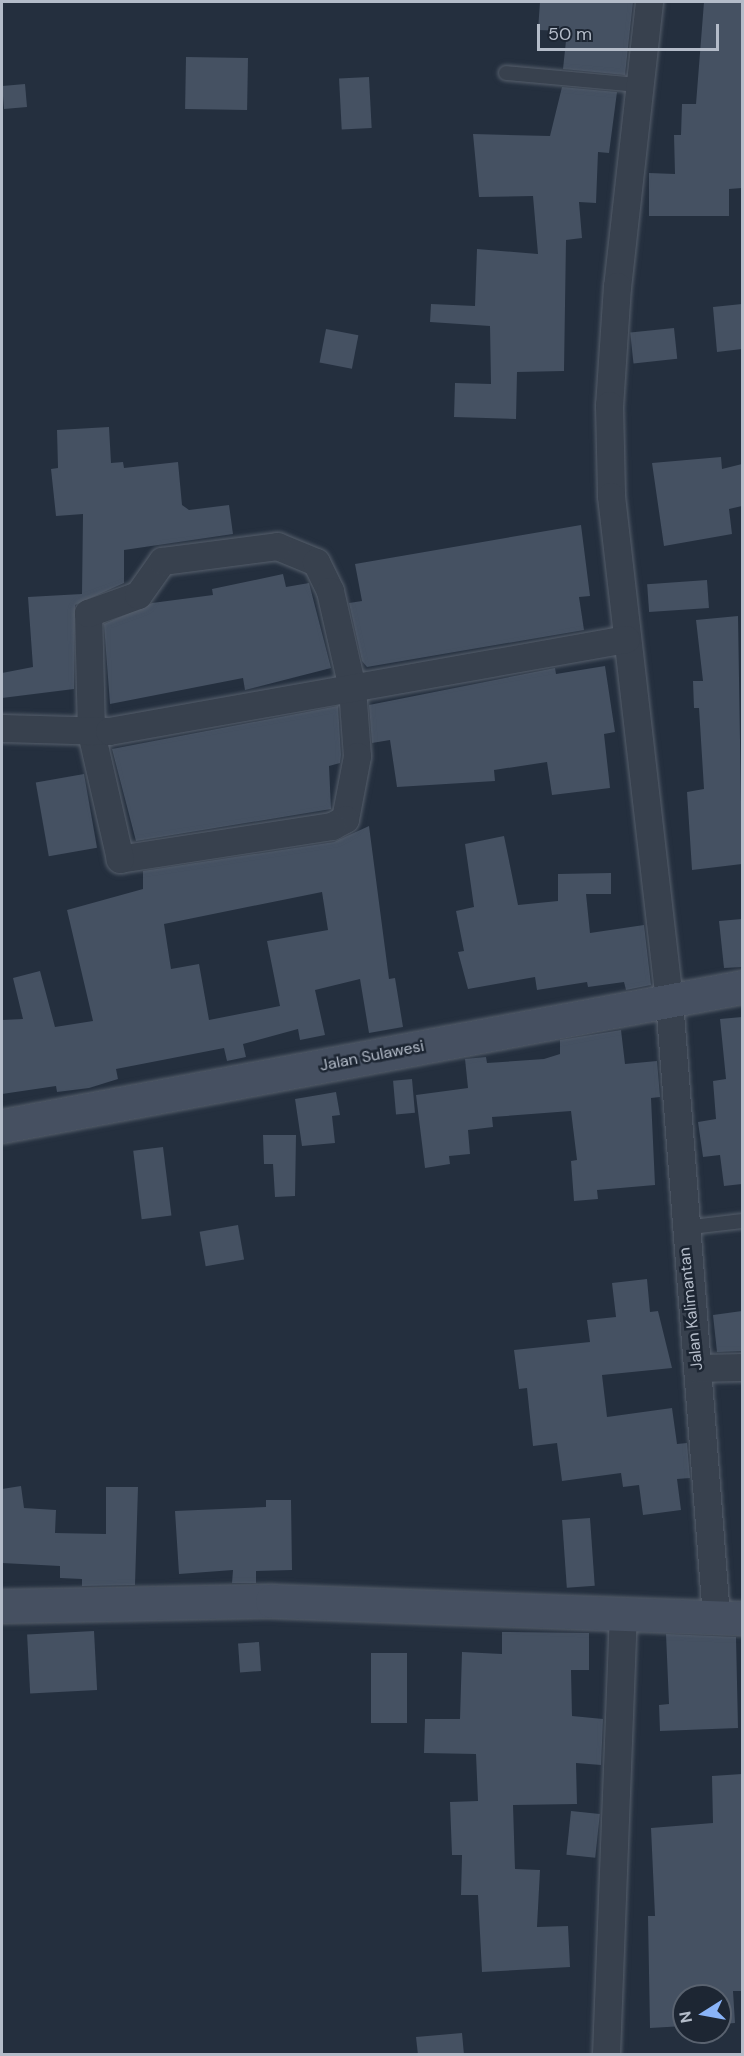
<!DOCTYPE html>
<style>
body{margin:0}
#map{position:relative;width:744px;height:2056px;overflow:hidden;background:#242f3e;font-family:"DM Sans",sans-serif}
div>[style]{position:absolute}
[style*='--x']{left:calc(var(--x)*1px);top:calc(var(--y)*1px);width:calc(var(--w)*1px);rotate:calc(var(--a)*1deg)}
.building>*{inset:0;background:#455162;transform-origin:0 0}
.roads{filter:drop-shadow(0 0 2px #565f6c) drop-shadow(0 0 2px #565f6c)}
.lane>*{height:14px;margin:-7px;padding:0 7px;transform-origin:7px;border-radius:7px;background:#38414e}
.street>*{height:27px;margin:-13.5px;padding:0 13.5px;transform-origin:13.5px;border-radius:13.5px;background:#38414e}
.secondary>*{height:33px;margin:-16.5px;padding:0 16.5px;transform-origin:16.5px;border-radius:16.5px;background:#465061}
span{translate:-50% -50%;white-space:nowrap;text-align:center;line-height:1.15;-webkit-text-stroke:5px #1d2633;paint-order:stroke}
.street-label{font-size:16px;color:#b4bcc9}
.frame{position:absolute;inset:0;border:3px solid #b4bcc9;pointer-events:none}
.north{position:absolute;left:672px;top:1984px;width:60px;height:60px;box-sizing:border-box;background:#1d2633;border:2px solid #59626f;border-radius:50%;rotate:259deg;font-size:16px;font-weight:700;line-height:24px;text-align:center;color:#b4bcc9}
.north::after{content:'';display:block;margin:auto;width:21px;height:27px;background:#8ab4f8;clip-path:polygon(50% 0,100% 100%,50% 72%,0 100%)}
.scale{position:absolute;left:537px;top:24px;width:182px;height:27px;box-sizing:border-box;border:3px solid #b4bcc9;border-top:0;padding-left:8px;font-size:18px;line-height:21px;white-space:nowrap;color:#b4bcc9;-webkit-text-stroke:4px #1d2633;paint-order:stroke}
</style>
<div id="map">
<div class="building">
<div style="clip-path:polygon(540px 2px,633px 2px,625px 75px,563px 69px,567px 31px,538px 30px)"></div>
<div style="clip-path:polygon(704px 2px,742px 2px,742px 188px,729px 189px,729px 216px,649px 216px,649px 173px,675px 174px,674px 135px,681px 135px,682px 104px,696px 104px)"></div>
<div style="left:186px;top:57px;width:62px;height:52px;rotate:1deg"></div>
<div style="left:369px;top:77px;width:51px;height:30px;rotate:87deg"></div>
<div style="left:25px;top:84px;width:23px;height:23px;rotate:85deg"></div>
<div style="clip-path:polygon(562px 87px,617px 92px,609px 153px,598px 152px,596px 203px,579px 202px,582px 238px,566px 240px,564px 371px,517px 372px,516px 419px,454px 417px,455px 383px,491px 384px,490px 326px,430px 322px,431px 304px,475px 306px,477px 249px,538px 254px,533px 196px,479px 197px,473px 134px,550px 136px)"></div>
<div style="clip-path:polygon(742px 304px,742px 349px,717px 352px,713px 307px)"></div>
<div style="left:674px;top:328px;width:31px;height:44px;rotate:84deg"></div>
<div style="left:326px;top:329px;width:33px;height:34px;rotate:11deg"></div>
<div style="clip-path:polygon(109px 427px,111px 463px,123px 462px,124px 468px,178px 462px,182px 505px,189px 510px,229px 505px,233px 534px,124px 550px,124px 583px,75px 605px,74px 689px,2px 698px,2px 673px,33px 667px,28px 597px,82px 594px,83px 514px,56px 516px,51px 469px,58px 468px,57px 430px)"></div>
<div style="clip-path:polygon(721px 457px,722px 469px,742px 464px,742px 506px,729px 509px,732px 534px,664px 546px,652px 463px)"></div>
<div style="clip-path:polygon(581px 525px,590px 596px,579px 597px,584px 630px,367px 667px,362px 661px,349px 603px,362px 601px,355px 564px)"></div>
<div style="clip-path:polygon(283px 574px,286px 587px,309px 583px,331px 668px,245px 690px,243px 678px,110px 704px,104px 624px,152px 603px,213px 595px,212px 589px)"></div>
<div style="left:707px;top:580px;width:28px;height:60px;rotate:86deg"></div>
<div style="clip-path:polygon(738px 616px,742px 864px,692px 870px,687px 792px,704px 789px,699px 708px,694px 708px,693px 681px,703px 681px,696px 620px)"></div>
<div style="clip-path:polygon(605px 666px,615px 732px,604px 734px,610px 788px,552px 795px,547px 762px,494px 770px,495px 781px,397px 787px,390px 740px,372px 743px,369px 705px,555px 668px,556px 674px)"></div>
<div style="clip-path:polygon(338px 706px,341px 755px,340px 763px,329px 766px,331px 809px,136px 841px,112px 749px)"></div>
<div style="left:84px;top:774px;width:75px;height:49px;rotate:80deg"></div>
<div style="clip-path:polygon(evenodd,369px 826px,389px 979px,395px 978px,403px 1027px,369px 1033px,360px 979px,315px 990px,325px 1035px,300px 1040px,298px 1029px,243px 1044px,246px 1057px,227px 1061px,224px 1048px,116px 1069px,118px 1079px,89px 1088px,57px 1092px,56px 1086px,2px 1094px,2px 1020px,23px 1019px,13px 978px,40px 971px,55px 1027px,93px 1021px,67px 910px,143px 889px,143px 871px,334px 842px,369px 826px,322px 892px,328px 930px,267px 941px,280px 1006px,209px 1020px,199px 964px,171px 969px,164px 924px,322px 892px)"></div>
<div style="clip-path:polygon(504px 836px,518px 905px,558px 901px,558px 874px,611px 873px,611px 894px,586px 894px,590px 933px,644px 925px,651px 985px,626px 990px,624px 982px,588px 987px,587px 982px,537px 990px,535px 977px,468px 989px,458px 952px,464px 951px,456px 911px,474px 907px,465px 844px)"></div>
<div style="clip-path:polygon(742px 919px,742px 967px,724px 968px,719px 921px)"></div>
<div style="clip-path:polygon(742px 1017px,742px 1184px,724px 1186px,720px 1155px,703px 1157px,698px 1122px,716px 1119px,713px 1081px,726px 1079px,720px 1019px)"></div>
<div style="clip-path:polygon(621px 1030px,625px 1064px,657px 1061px,660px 1097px,651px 1098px,655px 1185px,597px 1190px,598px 1199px,574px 1201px,571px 1161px,577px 1160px,571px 1111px,492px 1117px,493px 1127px,468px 1130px,470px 1154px,449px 1156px,450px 1164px,425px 1168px,416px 1095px,468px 1088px,465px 1059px,486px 1057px,487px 1063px,544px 1059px,560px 1054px,560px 1040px)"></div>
<div style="left:412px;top:1079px;width:34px;height:19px;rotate:85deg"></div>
<div style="clip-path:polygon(336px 1092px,340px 1115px,332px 1116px,335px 1143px,302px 1146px,295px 1099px)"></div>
<div style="clip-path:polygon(263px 1135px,296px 1135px,295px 1196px,275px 1197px,273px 1164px,264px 1164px)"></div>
<div style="left:163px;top:1147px;width:69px;height:30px;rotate:83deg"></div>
<div style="left:238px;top:1225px;width:35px;height:39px;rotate:80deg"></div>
<div style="clip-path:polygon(647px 1279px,650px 1312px,658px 1311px,672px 1368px,602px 1375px,607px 1417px,672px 1408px,677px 1444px,687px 1443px,690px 1478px,677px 1479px,681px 1510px,643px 1515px,639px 1485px,623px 1487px,621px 1473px,562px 1481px,557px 1443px,533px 1446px,527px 1388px,519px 1389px,514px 1350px,590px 1342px,587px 1320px,616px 1317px,612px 1283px)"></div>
<div style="clip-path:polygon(742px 1311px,742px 1351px,717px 1352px,713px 1315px)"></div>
<div style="clip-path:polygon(21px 1486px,24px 1508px,56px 1510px,55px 1533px,106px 1534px,106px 1487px,138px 1487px,135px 1585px,82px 1586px,82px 1579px,60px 1578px,60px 1566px,2px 1563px,2px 1489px)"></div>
<div style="clip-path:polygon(266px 1500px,291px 1500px,292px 1570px,256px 1571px,256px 1583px,232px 1583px,233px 1570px,179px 1574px,175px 1511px,266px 1507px)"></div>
<div style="left:590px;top:1518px;width:68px;height:28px;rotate:86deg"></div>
<div style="left:94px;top:1631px;width:59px;height:67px;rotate:87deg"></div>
<div style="clip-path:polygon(502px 1632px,589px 1633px,589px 1670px,571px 1670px,572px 1716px,603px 1719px,601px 1765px,576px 1763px,577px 1804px,513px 1805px,515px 1869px,540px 1870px,537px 1927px,568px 1926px,570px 1967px,482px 1972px,478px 1895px,461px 1895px,462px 1855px,452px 1855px,450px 1802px,478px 1801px,476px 1754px,424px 1753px,425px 1719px,460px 1719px,462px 1652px,502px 1654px)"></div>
<div style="clip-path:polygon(666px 1634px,736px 1637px,738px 1728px,660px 1731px,659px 1705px,669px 1704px)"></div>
<div style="left:259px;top:1642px;width:29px;height:21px;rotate:86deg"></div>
<div style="left:371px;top:1653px;width:36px;height:70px"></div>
<div style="clip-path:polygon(742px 1774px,742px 1991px,733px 1991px,735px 2023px,720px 2024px,720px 1996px,684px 1996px,684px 2026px,650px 2028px,648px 1916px,655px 1916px,651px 1828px,713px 1823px,712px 1776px)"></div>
<div style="left:571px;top:1811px;width:29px;height:44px;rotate:6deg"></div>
<div style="clip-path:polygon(462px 2033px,464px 2055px,418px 2055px,416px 2037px)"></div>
</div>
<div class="roads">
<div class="lane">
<div style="--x:506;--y:73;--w:134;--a:5.2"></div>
<div style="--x:683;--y:1228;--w:59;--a:-6.8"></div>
</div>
<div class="street">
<div style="--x:649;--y:2;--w:286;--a:96.4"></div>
<div style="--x:617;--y:286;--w:119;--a:93.8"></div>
<div style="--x:609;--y:405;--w:91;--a:88.7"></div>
<div style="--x:611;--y:496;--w:507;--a:83.44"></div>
<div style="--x:669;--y:1000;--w:619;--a:85.64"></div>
<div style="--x:277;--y:546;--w:42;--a:22.3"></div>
<div style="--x:316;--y:562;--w:32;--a:64"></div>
<div style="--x:330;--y:591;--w:99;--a:77.2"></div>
<div style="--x:352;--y:688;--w:68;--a:85.8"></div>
<div style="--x:357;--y:756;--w:64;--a:100.8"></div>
<div style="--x:345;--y:819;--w:15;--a:152"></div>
<div style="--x:332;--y:826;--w:215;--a:171.2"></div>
<div style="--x:120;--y:859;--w:130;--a:-102.9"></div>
<div style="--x:91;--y:732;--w:119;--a:-91.4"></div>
<div style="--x:88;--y:613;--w:53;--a:-19.8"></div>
<div style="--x:138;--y:595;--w:42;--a:-54.8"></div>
<div style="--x:162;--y:561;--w:116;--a:-7.4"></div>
<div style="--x:2;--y:728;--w:107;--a:1.6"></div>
<div style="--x:109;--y:731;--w:525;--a:-10.09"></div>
<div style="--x:697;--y:1368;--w:45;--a:-1.3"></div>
<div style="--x:606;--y:2054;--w:438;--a:-87.8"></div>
</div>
<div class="secondary">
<div style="--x:2;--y:1126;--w:753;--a:-10.64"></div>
<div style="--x:2;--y:1606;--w:270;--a:-1.1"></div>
<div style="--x:272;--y:1601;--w:470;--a:2.1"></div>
</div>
</div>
<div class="street-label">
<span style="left:372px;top:1056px;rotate:-11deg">Jalan Sulawesi</span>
<span style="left:691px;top:1309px;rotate:-96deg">Jalan Kalimantan</span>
</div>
<div class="frame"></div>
<div class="north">N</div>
<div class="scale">50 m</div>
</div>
